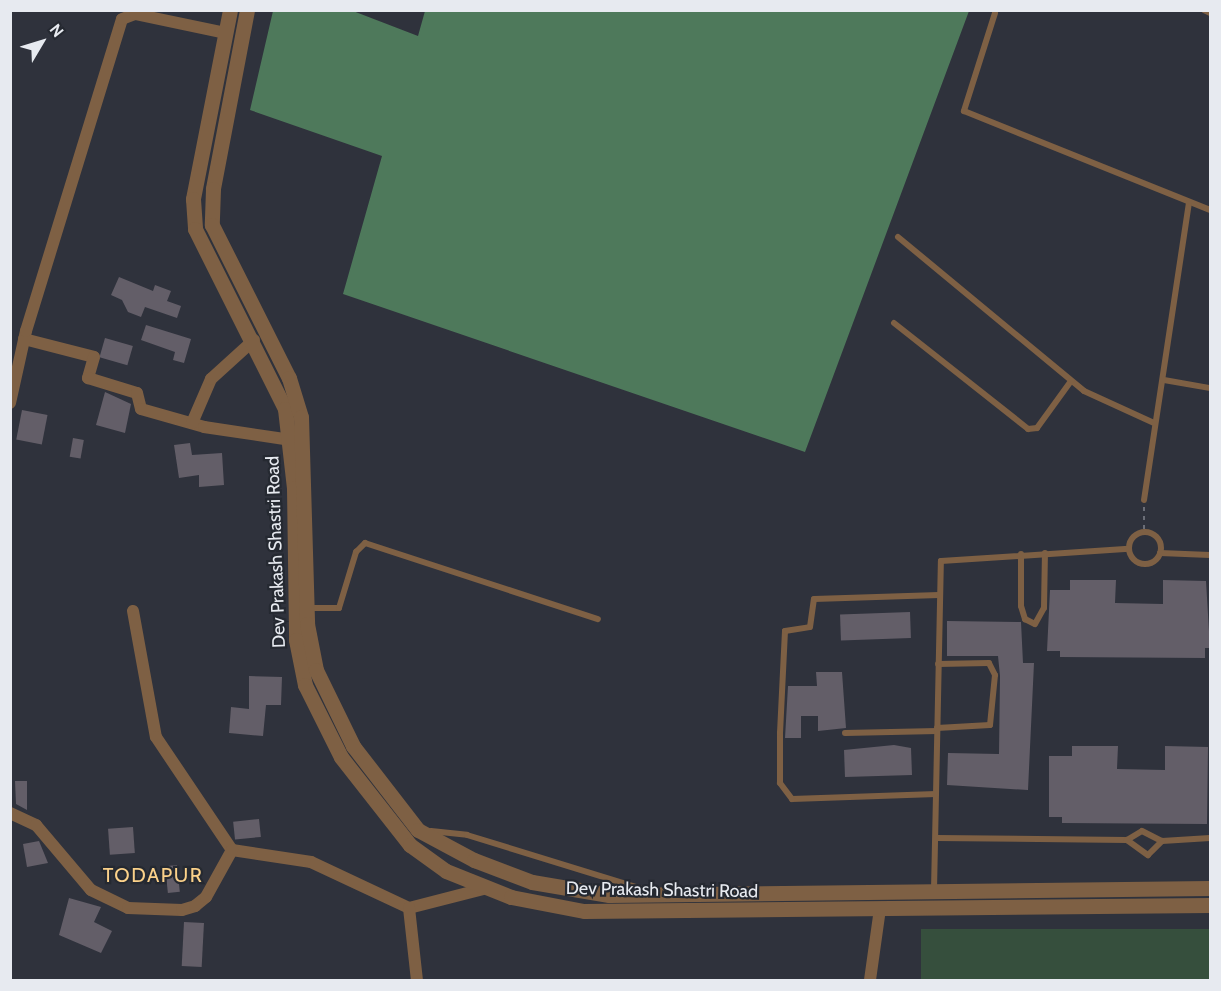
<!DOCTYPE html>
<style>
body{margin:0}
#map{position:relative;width:1221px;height:991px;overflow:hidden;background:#2f323c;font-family:Cabin,sans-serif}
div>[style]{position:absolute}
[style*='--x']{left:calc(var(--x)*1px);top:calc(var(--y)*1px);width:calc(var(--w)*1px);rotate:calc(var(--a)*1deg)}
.green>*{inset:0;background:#364f3d;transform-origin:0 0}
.forest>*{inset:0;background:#4e795b}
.building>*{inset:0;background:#635e68;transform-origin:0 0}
.path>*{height:2px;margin-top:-1px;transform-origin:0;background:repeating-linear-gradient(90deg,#6b6e77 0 4.5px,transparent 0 9px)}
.service>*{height:6px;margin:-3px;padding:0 3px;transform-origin:3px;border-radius:3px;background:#7e6044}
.service>.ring{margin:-3px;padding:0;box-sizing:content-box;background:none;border:6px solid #7e6044;border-radius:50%}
.minor>*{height:12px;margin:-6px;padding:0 6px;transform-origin:6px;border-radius:6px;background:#7e6044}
.tertiary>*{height:15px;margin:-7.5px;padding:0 7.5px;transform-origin:7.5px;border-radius:7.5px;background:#7e6044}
span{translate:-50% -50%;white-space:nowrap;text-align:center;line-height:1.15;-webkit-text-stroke:4.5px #252931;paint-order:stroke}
.street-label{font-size:18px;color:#e7eaf0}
.neighbourhood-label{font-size:20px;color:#fbd18a;letter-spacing:1.5px}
.frame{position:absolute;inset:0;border:12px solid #e7eaf0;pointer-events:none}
.north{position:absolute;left:12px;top:12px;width:60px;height:60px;-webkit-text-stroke:4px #252931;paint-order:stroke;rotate:52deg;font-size:16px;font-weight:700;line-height:24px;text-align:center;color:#e7eaf0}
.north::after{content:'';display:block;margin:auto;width:21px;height:27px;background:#e7eaf0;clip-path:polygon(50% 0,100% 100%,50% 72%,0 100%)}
</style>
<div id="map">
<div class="green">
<div style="left:1210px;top:929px;width:51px;height:289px;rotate:90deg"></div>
</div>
<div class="forest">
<div style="clip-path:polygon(425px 11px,969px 11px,805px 452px,343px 294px,382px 156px,250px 110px,273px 11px,353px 11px,418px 36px)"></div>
</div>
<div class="building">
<div style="clip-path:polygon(119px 277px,153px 291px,155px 285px,171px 291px,167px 301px,181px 306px,177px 318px,145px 307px,141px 317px,128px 312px,122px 300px,111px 295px)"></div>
<div style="clip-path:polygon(146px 325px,191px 339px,184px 363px,173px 360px,175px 352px,141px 340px)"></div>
<div style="left:105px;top:338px;width:29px;height:20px;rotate:16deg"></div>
<div style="clip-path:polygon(105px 392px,131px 404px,125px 433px,96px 425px)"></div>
<div style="left:22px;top:410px;width:26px;height:30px;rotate:11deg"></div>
<div style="left:73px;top:438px;width:11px;height:19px;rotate:10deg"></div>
<div style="clip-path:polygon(190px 443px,192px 455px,222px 453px,224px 485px,199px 487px,199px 475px,179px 478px,174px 445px)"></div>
<div style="clip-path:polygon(1070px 580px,1116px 580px,1115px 603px,1163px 604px,1163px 580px,1206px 581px,1210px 648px,1205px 648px,1205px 658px,1060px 657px,1060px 651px,1047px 651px,1050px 590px,1070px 590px)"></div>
<div style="left:910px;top:612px;width:26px;height:70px;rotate:88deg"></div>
<div style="clip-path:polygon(947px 621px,1021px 622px,1023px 663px,1034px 663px,1028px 790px,947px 785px,948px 753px,999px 754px,1000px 676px,998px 656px,947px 656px)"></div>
<div style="clip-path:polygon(816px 672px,842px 672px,846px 728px,818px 731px,818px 716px,801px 716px,801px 738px,785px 738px,788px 686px,817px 686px)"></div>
<div style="clip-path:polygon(249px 676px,282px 677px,281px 705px,266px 705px,263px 736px,229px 733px,231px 707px,249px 709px)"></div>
<div style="clip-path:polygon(894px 745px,911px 748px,912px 775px,845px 777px,844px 750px)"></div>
<div style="clip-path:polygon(1072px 746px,1118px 746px,1117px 769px,1165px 770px,1165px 746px,1208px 747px,1207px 824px,1062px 823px,1062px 817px,1049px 817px,1049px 756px,1072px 756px)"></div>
<div style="clip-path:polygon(15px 781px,27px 781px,27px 810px,16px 804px)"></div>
<div style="left:259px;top:819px;width:18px;height:26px;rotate:84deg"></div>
<div style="left:133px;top:827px;width:26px;height:25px;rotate:86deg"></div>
<div style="clip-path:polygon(39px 841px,48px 863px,27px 867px,23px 844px)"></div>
<div style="left:177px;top:865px;width:27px;height:12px;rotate:84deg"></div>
<div style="clip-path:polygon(69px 898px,101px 907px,94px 922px,112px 931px,101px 953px,59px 935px)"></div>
<div style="left:184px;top:922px;width:20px;height:44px;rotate:3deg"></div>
</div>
<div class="path">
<div style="--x:1144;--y:507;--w:24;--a:90"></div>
</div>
<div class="service">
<div style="--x:1204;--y:10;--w:7;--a:27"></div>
<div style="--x:995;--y:13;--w:103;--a:107.6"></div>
<div style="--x:964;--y:111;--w:265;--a:21.9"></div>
<div style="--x:898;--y:237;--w:241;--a:39.6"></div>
<div style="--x:1084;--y:391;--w:77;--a:24.6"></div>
<div style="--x:894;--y:323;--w:171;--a:38.3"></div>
<div style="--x:1028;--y:429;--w:9;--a:-6"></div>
<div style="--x:1037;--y:428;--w:58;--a:-54.1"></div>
<div style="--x:1164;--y:380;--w:47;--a:9.9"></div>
<div style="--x:1144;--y:500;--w:301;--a:-81.4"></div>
<div class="ring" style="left:1129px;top:532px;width:26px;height:26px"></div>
<div style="--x:1160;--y:553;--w:50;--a:2.3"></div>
<div style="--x:1021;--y:554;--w:52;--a:90"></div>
<div style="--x:1021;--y:606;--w:14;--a:73"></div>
<div style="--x:1025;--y:619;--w:11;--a:27"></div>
<div style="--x:1035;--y:624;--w:18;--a:-61"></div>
<div style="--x:1044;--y:608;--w:55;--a:-89"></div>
<div style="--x:307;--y:608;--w:32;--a:0"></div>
<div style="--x:339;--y:608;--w:59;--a:-73.1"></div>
<div style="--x:356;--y:552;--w:13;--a:-45"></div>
<div style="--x:365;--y:543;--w:245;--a:18.1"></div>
<div style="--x:937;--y:728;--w:53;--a:-3.2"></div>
<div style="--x:990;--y:725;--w:50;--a:-84.3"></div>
<div style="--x:995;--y:675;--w:13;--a:-117"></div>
<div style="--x:989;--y:663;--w:51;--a:178.9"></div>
<div style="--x:845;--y:733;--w:92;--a:-1.2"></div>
<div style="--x:936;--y:794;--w:144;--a:178"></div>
<div style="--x:792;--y:799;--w:20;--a:-127"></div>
<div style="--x:780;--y:783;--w:50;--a:-90"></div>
<div style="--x:780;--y:733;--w:102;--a:-87.2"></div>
<div style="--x:785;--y:631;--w:25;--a:-9"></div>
<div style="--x:810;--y:627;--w:28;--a:-82"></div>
<div style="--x:814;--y:599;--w:125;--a:-1.8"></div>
<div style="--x:431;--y:831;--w:36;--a:6"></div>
<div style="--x:467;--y:835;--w:184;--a:17.1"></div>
<div style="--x:936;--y:838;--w:191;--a:0.6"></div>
<div style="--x:1127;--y:840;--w:17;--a:-31"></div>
<div style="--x:1142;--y:831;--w:22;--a:27"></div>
<div style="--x:1162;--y:841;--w:48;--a:-3.6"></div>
<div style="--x:1127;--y:840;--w:26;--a:36"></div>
<div style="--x:1148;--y:855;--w:20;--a:-45"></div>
<div style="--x:934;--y:890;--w:329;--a:-88.8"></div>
<div style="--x:941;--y:561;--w:188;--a:-3.7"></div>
</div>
<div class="minor">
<div style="--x:24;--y:339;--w:72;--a:14.4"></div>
<div style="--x:94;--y:357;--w:22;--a:106"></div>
<div style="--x:88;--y:378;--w:51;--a:17"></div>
<div style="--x:137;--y:393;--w:16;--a:76"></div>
<div style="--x:141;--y:409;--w:66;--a:15.9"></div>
<div style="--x:204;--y:427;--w:88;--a:8.5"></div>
<div style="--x:10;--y:403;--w:74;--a:-77.5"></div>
<div style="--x:26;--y:331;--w:326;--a:-72.9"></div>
<div style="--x:122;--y:19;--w:14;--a:-21"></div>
<div style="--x:135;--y:14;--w:92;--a:11.9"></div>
<div style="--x:192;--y:423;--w:48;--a:-66.6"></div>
<div style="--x:211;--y:379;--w:58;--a:-42.2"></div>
<div style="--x:133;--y:611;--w:128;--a:79.7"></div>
<div style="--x:156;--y:737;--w:136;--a:56.1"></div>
<div style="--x:232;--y:850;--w:80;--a:8.6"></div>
<div style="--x:311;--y:862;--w:108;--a:25.1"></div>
<div style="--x:409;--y:908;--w:81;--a:-14.4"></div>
<div style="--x:10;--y:813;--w:29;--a:25"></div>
<div style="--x:36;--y:825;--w:85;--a:49.8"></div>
<div style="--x:91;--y:890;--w:41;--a:25.9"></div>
<div style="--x:128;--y:908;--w:54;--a:2.1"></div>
<div style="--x:182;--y:910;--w:14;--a:-17"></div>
<div style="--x:195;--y:906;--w:14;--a:-39"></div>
<div style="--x:206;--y:897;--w:54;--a:-61"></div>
<div style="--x:409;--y:908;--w:72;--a:83.7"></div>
<div style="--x:870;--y:980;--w:72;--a:-82"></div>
</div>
<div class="tertiary">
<div style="--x:230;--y:10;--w:193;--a:101.1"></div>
<div style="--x:193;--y:199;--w:30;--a:86"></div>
<div style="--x:195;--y:229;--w:201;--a:63.4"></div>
<div style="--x:285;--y:409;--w:80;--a:83.5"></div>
<div style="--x:294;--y:488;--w:152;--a:89.2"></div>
<div style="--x:296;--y:640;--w:46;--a:78.7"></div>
<div style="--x:305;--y:685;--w:80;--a:63.4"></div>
<div style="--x:341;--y:757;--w:112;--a:51.9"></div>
<div style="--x:410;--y:845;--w:44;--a:35.8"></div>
<div style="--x:446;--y:871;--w:70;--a:21.8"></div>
<div style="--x:511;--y:897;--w:74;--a:10.9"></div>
<div style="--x:584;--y:911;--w:626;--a:-0.55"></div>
<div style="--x:247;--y:10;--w:182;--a:100.8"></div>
<div style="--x:213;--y:189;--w:36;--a:92"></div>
<div style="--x:212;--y:225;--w:171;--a:63.3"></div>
<div style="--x:289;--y:378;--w:41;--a:72.9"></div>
<div style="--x:301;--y:417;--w:207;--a:88.3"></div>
<div style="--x:307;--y:624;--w:47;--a:78.9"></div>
<div style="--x:316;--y:670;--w:85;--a:64"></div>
<div style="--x:353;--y:746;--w:106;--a:52.3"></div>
<div style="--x:418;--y:830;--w:64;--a:28.2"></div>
<div style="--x:474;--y:860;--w:62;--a:20.8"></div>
<div style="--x:532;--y:882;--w:78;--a:9.6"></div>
<div style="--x:609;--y:895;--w:601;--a:-0.67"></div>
</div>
<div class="street-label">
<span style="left:276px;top:552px;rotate:-92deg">Dev Prakash Shastri Road</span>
<span style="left:662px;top:890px;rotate:1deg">Dev Prakash Shastri Road</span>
</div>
<div class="neighbourhood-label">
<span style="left:153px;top:875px">TODAPUR</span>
</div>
<div class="frame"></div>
<div class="north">N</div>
</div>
